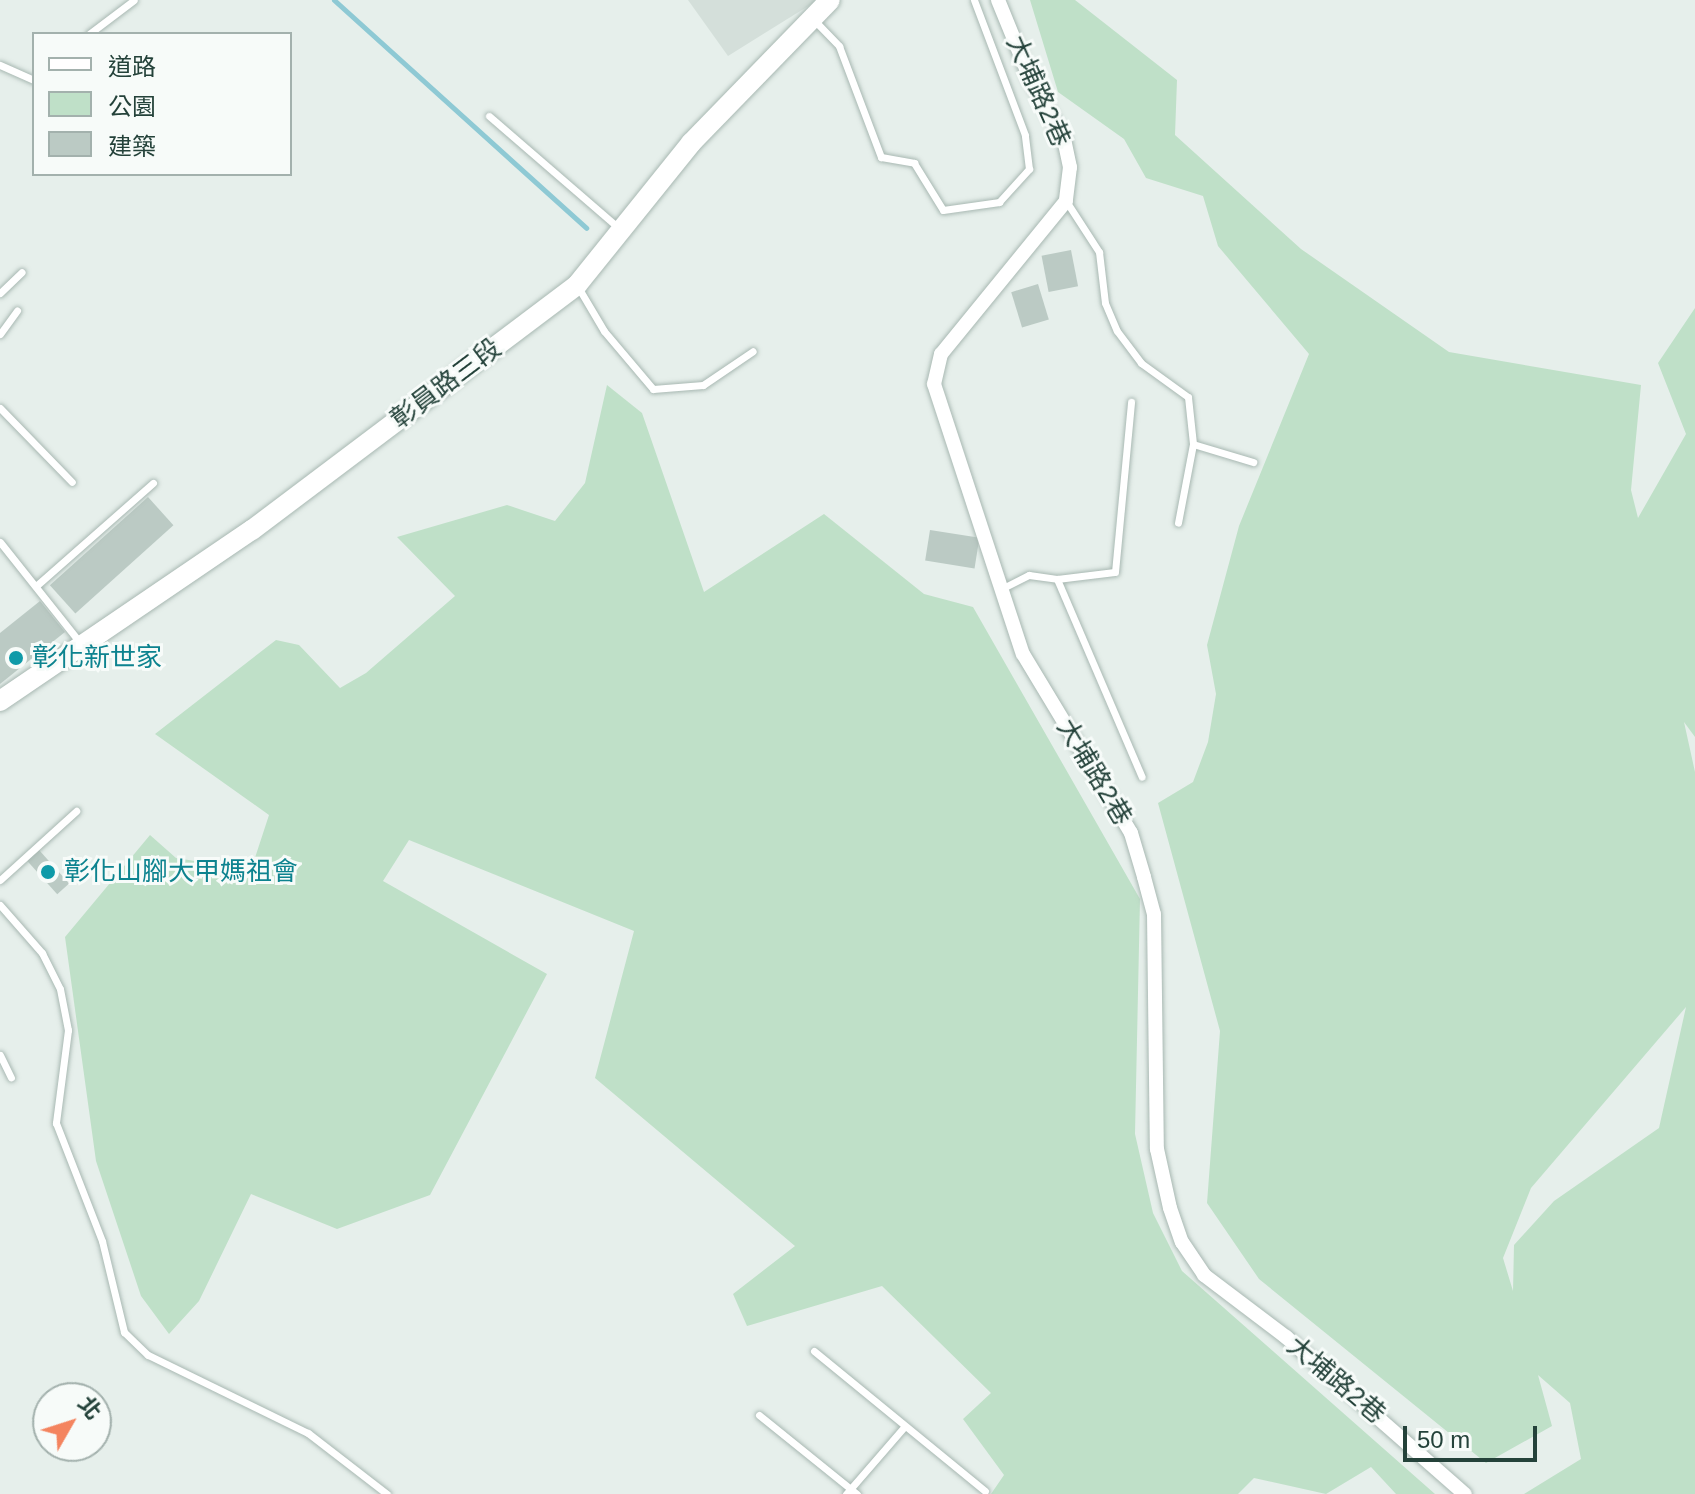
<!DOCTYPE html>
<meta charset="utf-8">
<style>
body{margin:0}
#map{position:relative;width:1695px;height:1494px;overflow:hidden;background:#e6efeb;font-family:Arial,"Noto Sans TC",sans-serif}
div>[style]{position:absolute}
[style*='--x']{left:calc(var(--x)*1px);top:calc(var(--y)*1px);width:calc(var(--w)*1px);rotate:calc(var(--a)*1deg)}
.built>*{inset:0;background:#d4dfda}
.green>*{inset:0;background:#bfe0c8}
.stream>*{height:5px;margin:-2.5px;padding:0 2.5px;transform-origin:2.5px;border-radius:2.5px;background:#8ec9d4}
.building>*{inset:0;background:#bbcac4;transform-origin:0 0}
.roads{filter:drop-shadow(0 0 2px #a8b8b2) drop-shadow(0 0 2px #a8b8b2)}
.lane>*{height:7px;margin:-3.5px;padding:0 3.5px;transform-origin:3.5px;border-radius:3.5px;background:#fff}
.street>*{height:14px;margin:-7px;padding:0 7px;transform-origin:7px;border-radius:7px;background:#fff}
.secondary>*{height:20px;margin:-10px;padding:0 10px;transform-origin:10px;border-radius:10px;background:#fff}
.dots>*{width:22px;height:22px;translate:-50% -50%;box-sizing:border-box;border:4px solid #f7fbf9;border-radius:50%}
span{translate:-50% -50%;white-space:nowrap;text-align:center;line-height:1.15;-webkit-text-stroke:6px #f7fbf9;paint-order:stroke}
.street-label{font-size:26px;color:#24423a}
.culture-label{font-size:26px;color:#0d838f}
.left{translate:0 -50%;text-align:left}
.legend{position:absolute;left:32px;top:32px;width:260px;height:144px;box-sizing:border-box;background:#f7fbf9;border:2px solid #a3b1ad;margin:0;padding:10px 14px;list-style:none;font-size:24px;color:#24423a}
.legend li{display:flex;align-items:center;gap:16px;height:40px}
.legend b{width:40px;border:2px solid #a3b1ad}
.north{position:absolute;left:32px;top:1382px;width:80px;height:80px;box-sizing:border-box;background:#f7fbf9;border:2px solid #a3b1ad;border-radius:50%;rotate:51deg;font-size:22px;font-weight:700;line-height:32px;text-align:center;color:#24423a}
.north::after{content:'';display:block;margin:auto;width:28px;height:36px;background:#f4845f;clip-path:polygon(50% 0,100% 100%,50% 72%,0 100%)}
.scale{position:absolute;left:1403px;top:1426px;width:134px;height:36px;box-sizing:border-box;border:4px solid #24423a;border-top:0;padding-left:10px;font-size:24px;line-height:28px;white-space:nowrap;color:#24423a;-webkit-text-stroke:6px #f7fbf9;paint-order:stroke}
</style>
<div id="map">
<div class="built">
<div style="clip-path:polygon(688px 0,818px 0,728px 56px)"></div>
</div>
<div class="green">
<div style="clip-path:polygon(evenodd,1030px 0,1075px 0,1177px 80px,1175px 135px,1301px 249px,1449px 352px,1641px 385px,1631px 490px,1638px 518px,1686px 434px,1658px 363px,1695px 308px,1695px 737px,1684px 722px,1695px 772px,1695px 1494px,1524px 1494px,1581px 1459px,1570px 1403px,1538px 1375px,1552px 1426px,1486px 1463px,1259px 1279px,1207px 1203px,1220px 1031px,1158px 803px,1193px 782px,1208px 742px,1216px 694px,1207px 645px,1239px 526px,1309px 354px,1218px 246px,1203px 196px,1146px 178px,1124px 139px,1058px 92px,1030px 0,1686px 1007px,1659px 1128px,1554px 1201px,1514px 1245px,1513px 1291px,1503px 1258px,1531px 1188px,1686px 1007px)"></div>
<div style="clip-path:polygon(607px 385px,642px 413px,704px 592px,824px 514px,924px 594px,973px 607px,1140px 899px,1135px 1134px,1153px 1213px,1182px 1271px,1435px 1494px,1396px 1494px,1371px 1467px,1326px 1494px,1254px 1478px,1238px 1494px,991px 1494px,1004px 1475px,963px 1419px,991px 1393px,882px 1286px,747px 1326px,733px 1294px,795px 1246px,595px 1078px,634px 931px,409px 840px,383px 881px,547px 974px,430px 1195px,337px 1229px,251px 1194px,199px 1301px,169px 1334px,141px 1296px,96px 1161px,65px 937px,150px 835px,176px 858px,251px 870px,269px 815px,155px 734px,276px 640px,299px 645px,340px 688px,366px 673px,455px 596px,397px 537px,507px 505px,555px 521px,585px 483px)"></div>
</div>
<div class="stream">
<div style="--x:334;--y:0;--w:340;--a:42.1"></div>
</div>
<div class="building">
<div style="left:1071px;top:250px;width:37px;height:30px;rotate:79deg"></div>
<div style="left:1038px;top:284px;width:37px;height:28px;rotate:73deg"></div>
<div style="left:148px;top:497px;width:38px;height:132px;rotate:48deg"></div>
<div style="left:930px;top:530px;width:50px;height:31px;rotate:9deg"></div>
<div style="clip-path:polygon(40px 601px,65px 632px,0 684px,0 633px)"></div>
<div style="left:39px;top:850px;width:45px;height:16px;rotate:48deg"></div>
</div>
<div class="roads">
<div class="lane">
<div style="--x:815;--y:21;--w:35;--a:46"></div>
<div style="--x:839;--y:46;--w:119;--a:69.3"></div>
<div style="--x:881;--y:157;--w:34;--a:10"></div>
<div style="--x:914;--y:163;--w:55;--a:58.3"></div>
<div style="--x:943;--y:210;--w:57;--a:-8.1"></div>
<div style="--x:999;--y:202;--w:45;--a:-47.7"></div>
<div style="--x:1029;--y:169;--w:34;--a:-97"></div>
<div style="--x:1025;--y:135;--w:144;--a:-110.7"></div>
<div style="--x:89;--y:34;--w:56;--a:-37.1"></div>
<div style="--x:0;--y:65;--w:37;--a:24"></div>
<div style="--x:489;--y:116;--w:173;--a:40.8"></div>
<div style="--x:1066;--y:201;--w:61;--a:57.1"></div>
<div style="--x:1099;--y:252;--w:51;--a:83.3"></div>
<div style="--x:1105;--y:303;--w:30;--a:67"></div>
<div style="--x:1117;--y:331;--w:40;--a:53"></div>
<div style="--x:1141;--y:363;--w:58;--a:35.9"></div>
<div style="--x:1188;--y:397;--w:47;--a:83.9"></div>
<div style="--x:1193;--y:444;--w:80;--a:100.8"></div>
<div style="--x:578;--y:287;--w:51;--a:59.4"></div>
<div style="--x:604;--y:331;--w:76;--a:49.8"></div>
<div style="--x:653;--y:389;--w:50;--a:-4.6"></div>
<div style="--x:703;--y:385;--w:60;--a:-34.2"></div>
<div style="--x:0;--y:293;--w:30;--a:-44"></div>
<div style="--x:0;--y:334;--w:29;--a:-54"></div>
<div style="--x:0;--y:408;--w:103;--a:45.8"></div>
<div style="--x:1193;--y:444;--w:63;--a:16.7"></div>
<div style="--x:0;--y:542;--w:130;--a:51.5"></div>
<div style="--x:1057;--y:579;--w:215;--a:66.8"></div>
<div style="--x:36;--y:586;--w:156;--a:-41.4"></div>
<div style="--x:1003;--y:588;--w:29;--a:-27"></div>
<div style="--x:1029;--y:575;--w:28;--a:8"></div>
<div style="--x:1057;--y:579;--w:58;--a:-6.9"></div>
<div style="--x:1115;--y:572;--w:171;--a:-84.6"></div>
<div style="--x:0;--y:880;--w:103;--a:-42.2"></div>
<div style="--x:0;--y:905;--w:64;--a:48.8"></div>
<div style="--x:42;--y:953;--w:40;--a:63.4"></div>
<div style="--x:60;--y:989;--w:42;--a:79"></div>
<div style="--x:68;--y:1030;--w:94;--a:97.4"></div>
<div style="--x:56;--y:1123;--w:127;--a:68.7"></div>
<div style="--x:102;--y:1241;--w:94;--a:76.4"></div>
<div style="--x:124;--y:1332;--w:33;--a:44"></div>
<div style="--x:148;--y:1355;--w:178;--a:26"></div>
<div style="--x:308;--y:1433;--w:100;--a:37.7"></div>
<div style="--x:0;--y:1055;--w:25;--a:64"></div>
<div style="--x:814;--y:1351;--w:221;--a:39.3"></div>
<div style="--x:759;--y:1415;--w:126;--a:38.9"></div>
<div style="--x:846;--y:1494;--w:89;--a:-49.1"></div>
</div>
<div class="street">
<div style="--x:998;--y:0;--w:82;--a:67.8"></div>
<div style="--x:1029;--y:76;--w:72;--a:60.9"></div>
<div style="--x:1064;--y:139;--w:29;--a:78"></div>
<div style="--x:1070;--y:167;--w:34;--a:97"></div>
<div style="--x:1066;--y:201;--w:198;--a:129.2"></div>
<div style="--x:941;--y:354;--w:31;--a:103"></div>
<div style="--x:934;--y:384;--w:284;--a:71.8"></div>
<div style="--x:1023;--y:654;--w:209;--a:58.9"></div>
<div style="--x:1131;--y:833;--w:46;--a:73.5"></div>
<div style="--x:1144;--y:877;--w:38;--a:75"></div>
<div style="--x:1154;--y:914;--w:235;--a:89.3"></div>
<div style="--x:1157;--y:1149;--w:60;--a:77.6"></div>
<div style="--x:1170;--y:1208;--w:36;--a:71"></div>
<div style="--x:1182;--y:1242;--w:40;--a:56"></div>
<div style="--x:1204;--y:1275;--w:103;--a:37.1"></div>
<div style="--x:1286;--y:1337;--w:238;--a:41.3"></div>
</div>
<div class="secondary">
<div style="--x:0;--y:701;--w:305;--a:-34.2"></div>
<div style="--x:252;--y:530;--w:407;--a:-37"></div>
<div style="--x:577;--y:285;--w:182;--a:-51.2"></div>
<div style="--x:691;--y:143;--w:199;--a:-45.8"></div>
</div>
</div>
<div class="dots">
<div style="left:16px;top:658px;background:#0f9aa8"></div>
<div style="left:48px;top:872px;background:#0f9aa8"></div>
</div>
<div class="street-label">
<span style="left:1038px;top:91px;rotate:66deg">大埔路2巷</span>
<span style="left:446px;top:384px;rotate:-37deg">彰員路三段</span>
<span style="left:1094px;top:772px;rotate:59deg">大埔路2巷</span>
<span style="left:1336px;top:1380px;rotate:40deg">大埔路2巷</span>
</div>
<div class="culture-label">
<span class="left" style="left:32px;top:658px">彰化新世家</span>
<span class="left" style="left:64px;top:872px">彰化山腳大甲媽祖會</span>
</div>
<ul class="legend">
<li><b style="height:10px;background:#fff"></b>道路</li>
<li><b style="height:22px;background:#bfe0c8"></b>公園</li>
<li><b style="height:22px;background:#bbcac4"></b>建築</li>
</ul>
<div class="north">北</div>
<div class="scale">50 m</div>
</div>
